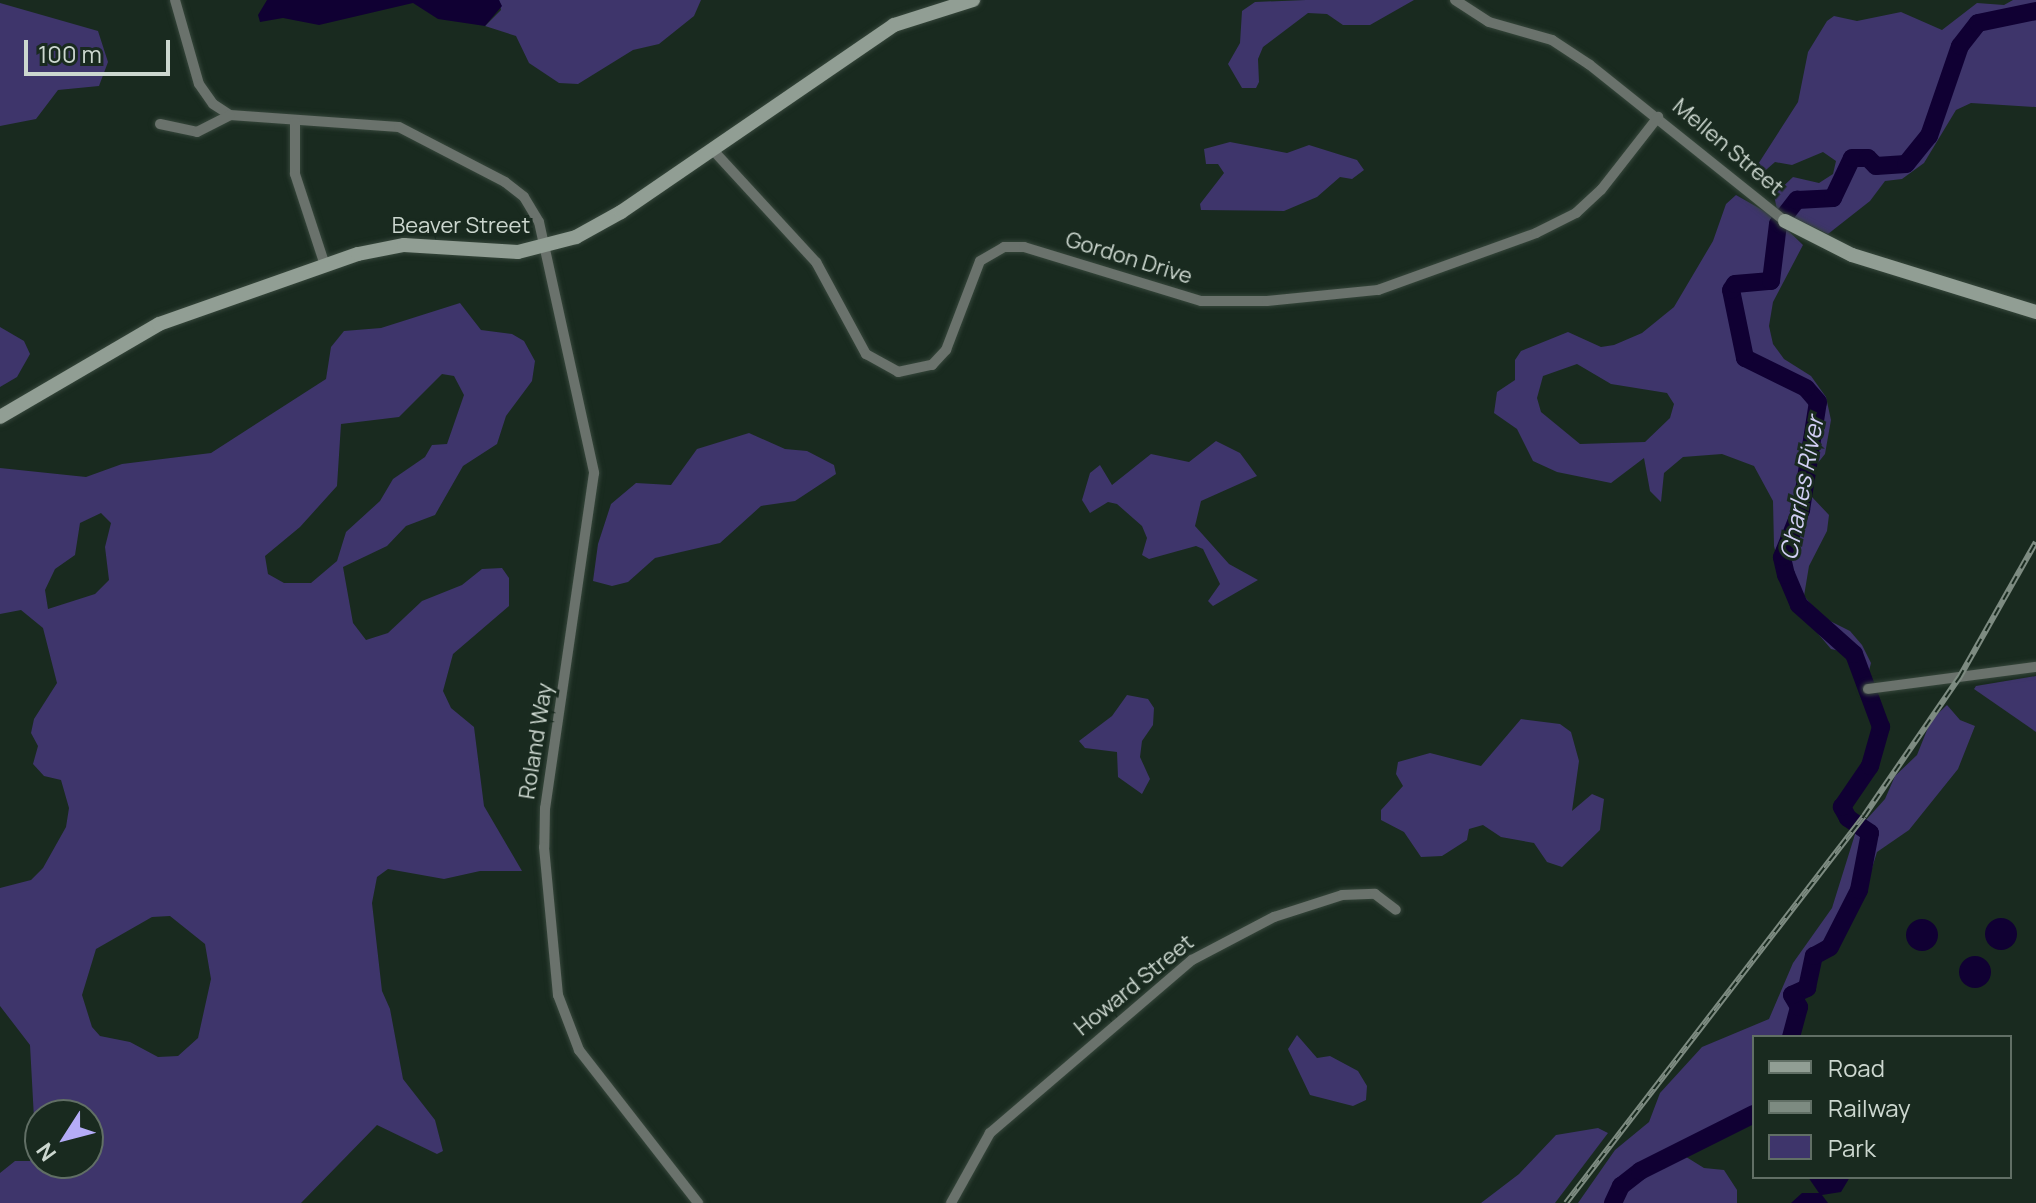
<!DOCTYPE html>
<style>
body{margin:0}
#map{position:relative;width:2036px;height:1203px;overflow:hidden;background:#192a1f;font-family:Manrope,sans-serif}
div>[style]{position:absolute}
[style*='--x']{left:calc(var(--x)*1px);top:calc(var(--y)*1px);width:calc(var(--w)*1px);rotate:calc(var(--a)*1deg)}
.green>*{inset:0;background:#3e356b}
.water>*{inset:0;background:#100033}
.round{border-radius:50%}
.river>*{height:18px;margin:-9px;padding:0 9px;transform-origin:9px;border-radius:9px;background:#100033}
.roads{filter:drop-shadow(0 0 2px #36463b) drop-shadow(0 0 2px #36463b)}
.street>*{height:10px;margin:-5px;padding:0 5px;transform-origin:5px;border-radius:5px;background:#6a726c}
.secondary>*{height:14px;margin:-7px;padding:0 7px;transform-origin:7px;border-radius:7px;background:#919e94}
.rail>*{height:6px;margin-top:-3px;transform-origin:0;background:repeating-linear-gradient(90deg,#192a1f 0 9px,#7d8b81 0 18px);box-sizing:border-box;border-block:2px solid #7d8b81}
span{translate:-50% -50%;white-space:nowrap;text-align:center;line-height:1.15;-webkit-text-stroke:6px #192a1f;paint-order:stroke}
.street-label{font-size:22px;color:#ccd7cf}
.water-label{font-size:24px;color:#d2cff5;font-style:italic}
.legend{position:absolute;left:1752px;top:1035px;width:260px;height:144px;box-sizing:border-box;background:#192a1f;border:2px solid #616f65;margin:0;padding:10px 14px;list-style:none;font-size:24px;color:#ccd7cf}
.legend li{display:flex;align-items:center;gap:16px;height:40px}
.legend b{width:40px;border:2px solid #616f65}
.north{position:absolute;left:24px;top:1099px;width:80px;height:80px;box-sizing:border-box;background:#192a1f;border:2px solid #616f65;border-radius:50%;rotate:234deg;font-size:22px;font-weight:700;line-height:32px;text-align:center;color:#ccd7cf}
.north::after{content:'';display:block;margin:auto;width:28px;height:36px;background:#b5acf8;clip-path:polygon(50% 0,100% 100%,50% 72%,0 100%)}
.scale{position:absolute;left:24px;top:40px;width:146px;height:36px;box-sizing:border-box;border:4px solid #ccd7cf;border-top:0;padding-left:10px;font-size:24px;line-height:28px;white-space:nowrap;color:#ccd7cf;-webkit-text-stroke:6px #192a1f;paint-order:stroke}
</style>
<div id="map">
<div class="green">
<div style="clip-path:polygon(499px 0,701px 0,694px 16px,659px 44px,633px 50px,578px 84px,559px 83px,529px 63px,516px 36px,485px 26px,501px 10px)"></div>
<div style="clip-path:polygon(1306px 0,1414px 0,1370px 25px,1343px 25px,1327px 14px,1308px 13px,1263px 47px,1258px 59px,1259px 82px,1256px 88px,1242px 88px,1228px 64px,1240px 43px,1242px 11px,1255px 2px)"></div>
<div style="clip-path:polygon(2013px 0,2036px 0,2036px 107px,1971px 103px,1956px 110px,1924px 163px,1902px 179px,1885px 181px,1870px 201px,1828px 234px,1777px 210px,1774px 195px,1793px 177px,1819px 183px,1833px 174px,1836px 161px,1823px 152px,1792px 165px,1775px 162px,1759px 176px,1753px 172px,1798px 102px,1808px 52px,1827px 21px,1834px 16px,1857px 21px,1901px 12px,1942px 30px,1977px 3px,2004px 5px)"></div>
<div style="clip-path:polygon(0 3px,98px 31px,108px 62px,99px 86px,58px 90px,36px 119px,0 126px)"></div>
<div style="clip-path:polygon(1230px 142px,1287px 153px,1309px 145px,1357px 160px,1364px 170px,1352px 179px,1340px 177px,1317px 197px,1284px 211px,1201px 210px,1200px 204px,1224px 173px,1218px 164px,1206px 164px,1204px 149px)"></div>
<div style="clip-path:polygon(evenodd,1736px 195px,1773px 216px,1803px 245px,1773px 302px,1769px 326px,1773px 344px,1784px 359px,1811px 376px,1826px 397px,1831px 420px,1825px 454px,1813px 469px,1810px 486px,1812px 497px,1829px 515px,1827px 531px,1809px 566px,1804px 596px,1822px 617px,1850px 631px,1862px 645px,1871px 663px,1867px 679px,1844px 652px,1831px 649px,1787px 597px,1774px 546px,1773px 501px,1754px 466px,1722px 454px,1683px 457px,1664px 473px,1661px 502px,1650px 491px,1644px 458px,1611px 483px,1557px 472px,1533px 461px,1517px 429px,1494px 413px,1497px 392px,1515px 380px,1515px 360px,1521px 351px,1568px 332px,1601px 347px,1614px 345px,1642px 333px,1674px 307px,1713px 241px,1726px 204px,1736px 195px,1577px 364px,1611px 384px,1667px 393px,1674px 404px,1670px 418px,1645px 442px,1580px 444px,1541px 412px,1537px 398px,1543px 376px,1577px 364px)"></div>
<div style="clip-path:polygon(evenodd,460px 303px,481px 330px,512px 334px,524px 341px,535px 361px,532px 381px,506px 416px,497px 444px,463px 466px,435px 515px,406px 526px,387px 546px,343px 567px,353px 623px,366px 640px,388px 633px,422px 601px,462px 585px,482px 569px,502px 568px,509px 578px,509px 606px,453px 654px,443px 691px,451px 708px,474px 727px,484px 806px,522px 871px,480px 871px,444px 879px,388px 869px,377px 877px,372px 903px,382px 991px,390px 1009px,403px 1079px,435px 1120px,443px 1151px,437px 1154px,377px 1125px,301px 1203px,0 1203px,0 1173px,15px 1161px,30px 1161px,35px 1137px,30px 1045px,0 1006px,0 888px,31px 880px,43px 868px,66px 827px,69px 808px,61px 780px,44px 776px,33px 764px,38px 746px,31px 733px,34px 719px,57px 683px,43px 628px,21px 610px,0 614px,0 468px,86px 477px,122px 464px,211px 453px,326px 379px,331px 347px,344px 331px,381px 328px,460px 303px,442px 374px,454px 376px,464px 395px,447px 444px,432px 445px,425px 457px,393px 479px,380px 501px,346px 532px,337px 561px,311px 583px,284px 583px,268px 574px,265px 556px,300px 527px,337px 486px,341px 424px,399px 417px,442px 374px,460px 303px,101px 513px,111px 523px,105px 547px,109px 580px,95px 594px,48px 609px,45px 590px,55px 569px,75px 555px,80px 523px,101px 513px,460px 303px,170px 916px,205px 944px,211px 979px,198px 1038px,178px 1056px,158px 1057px,130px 1042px,100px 1036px,92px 1027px,82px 995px,96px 949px,152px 917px,170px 916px,460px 303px,40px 1115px,88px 1115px,88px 1163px,40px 1163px,40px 1115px)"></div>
<div style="clip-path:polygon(0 327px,24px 341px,30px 354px,17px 377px,0 387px)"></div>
<div style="clip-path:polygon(749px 433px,785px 449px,807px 451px,834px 465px,836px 474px,795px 501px,761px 506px,720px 543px,655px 558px,628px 582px,612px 586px,593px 581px,598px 544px,611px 504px,636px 483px,671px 485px,697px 449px)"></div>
<div style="clip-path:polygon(1216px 441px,1240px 453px,1257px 476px,1201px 501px,1195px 526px,1229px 564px,1258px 580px,1213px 606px,1208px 601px,1220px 584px,1203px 549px,1196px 546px,1149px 559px,1142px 555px,1147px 538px,1142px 526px,1117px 504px,1108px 502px,1090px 513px,1082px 500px,1090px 473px,1100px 465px,1112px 485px,1151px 454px,1189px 462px)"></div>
<div style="clip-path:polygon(2036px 676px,2036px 732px,1974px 689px,1976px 686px)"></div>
<div style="clip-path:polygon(1127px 695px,1148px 699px,1154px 708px,1153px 725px,1142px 741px,1140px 757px,1150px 779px,1142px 794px,1118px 777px,1117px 752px,1085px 748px,1079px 741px,1112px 716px)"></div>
<div style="clip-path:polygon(1947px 705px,1960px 720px,1975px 726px,1958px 769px,1909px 830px,1877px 852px,1864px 894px,1810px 967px,1789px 1037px,1754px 1037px,1754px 1109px,1702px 1138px,1683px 1155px,1704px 1168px,1724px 1170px,1737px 1190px,1737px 1203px,1578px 1203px,1615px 1150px,1649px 1122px,1660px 1093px,1702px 1047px,1769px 1019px,1793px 963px,1832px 908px,1856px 831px,1885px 799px,1895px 776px,1917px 755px,1931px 720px)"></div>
<div style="clip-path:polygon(1521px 719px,1560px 724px,1571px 732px,1579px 761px,1572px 811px,1592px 794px,1604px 799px,1600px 830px,1562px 867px,1547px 862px,1534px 843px,1501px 837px,1483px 825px,1469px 829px,1467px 840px,1442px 856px,1421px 857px,1404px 832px,1381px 820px,1381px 810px,1403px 786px,1396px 774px,1398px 762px,1430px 753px,1481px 766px)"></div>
<div style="clip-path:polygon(1297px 1035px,1317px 1058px,1330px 1056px,1358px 1071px,1367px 1086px,1366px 1100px,1353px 1106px,1310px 1095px,1288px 1049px)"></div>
<div style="clip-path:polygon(1598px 1128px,1608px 1133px,1555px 1203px,1481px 1203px,1519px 1174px,1556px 1135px)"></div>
</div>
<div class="water">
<div style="clip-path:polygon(267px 0,499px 0,502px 6px,485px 26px,438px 19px,413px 3px,319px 25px,283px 18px,260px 22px,258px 15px)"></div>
<div class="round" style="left:1985px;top:918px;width:32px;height:32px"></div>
<div class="round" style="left:1906px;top:919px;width:32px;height:32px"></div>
<div class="round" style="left:1959px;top:956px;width:32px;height:32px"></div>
<div style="clip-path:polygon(1808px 1177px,1850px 1177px,1841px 1192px,1822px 1195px,1828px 1203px,1791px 1203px,1802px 1193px,1819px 1193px)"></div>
</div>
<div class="river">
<div style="--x:1791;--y:1037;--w:31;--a:-75"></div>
<div style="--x:1799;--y:1007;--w:14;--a:-120"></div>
<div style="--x:1792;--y:995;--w:17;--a:-25"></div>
<div style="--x:1807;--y:988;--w:33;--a:-78"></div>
<div style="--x:1814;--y:956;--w:18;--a:-29"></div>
<div style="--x:1830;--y:947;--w:64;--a:-63"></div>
<div style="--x:1859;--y:890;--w:58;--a:-79.1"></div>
<div style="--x:1870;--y:833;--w:27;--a:-146"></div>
<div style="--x:1848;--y:818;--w:13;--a:-119"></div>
<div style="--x:1842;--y:807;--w:50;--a:-55.7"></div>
<div style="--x:1870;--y:766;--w:41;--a:-74.2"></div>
<div style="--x:1881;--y:727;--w:78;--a:-110.3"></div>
<div style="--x:1854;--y:654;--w:74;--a:-138.3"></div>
<div style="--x:1799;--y:605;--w:33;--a:-113"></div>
<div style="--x:1786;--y:575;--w:18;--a:-103"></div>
<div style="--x:1782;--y:557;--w:51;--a:-68"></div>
<div style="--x:1801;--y:510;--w:109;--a:-81.1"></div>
<div style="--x:1818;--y:402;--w:18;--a:-131"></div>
<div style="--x:1806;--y:388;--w:68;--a:-153.8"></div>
<div style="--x:1745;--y:358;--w:69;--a:-101.6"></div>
<div style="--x:1731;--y:290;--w:7;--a:-56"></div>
<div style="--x:1735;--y:284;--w:36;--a:-5"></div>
<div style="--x:1771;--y:281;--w:57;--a:-83"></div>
<div style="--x:1778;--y:224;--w:31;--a:-52"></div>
<div style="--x:1797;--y:200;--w:36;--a:-3"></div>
<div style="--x:1833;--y:198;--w:44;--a:-64.6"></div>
<div style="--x:1852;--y:158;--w:16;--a:0"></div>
<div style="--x:1868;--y:158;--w:11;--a:45"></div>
<div style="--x:1876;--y:166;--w:30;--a:-4"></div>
<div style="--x:1906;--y:164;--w:36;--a:-51"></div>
<div style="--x:1929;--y:136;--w:95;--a:-71"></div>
<div style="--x:1960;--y:46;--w:29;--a:-52"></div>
<div style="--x:1978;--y:23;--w:59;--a:-11.7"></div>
<div style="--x:1613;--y:1203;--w:19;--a:-65"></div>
<div style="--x:1621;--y:1186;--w:24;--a:-38"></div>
<div style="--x:1640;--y:1171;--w:127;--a:-26.6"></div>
</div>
<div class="roads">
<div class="street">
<div style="--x:175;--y:0;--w:87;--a:74.1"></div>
<div style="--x:199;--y:84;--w:24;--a:55"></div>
<div style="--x:213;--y:104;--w:20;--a:33"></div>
<div style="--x:230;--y:115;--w:169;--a:4.1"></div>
<div style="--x:399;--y:127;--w:119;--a:27.4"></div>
<div style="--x:505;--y:182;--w:24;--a:38"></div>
<div style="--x:524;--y:197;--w:29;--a:59"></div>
<div style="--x:539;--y:222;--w:257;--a:77.6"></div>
<div style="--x:594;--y:473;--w:339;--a:98.3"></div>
<div style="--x:545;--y:808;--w:39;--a:91"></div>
<div style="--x:544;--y:847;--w:149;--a:84.6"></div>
<div style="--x:558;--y:995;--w:59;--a:69.1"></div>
<div style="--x:579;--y:1050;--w:194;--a:52.1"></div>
<div style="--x:1455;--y:0;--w:40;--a:32.9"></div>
<div style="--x:1489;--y:22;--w:66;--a:15.9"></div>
<div style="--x:1552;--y:40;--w:45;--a:33.3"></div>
<div style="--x:1590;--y:65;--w:250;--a:38.7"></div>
<div style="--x:295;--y:122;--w:52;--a:90"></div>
<div style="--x:295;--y:174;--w:96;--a:71.8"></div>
<div style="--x:160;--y:124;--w:38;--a:12"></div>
<div style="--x:197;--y:132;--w:37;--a:-27"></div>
<div style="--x:712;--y:149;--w:154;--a:47.4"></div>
<div style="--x:816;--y:262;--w:105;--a:61.5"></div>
<div style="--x:866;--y:354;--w:37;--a:29"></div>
<div style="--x:898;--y:372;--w:35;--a:-12"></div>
<div style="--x:932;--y:365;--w:21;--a:-47"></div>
<div style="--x:946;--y:350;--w:95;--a:-69.1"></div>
<div style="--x:980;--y:261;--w:28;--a:-30"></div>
<div style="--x:1004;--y:247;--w:20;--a:0"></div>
<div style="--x:1024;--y:247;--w:185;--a:17"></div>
<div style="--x:1201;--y:301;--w:66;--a:0"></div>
<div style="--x:1267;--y:301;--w:112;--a:-5.7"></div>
<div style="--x:1378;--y:290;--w:168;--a:-19.8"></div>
<div style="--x:1536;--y:233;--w:45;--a:-26.6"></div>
<div style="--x:1576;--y:213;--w:34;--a:-43"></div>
<div style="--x:1601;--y:190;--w:93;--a:-52"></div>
<div style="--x:1868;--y:689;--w:169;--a:-7.5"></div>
<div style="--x:951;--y:1203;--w:80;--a:-60.9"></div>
<div style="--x:990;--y:1133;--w:266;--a:-40.6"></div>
<div style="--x:1192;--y:960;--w:93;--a:-27.7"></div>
<div style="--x:1274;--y:917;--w:71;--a:-17.9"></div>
<div style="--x:1342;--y:895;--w:33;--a:-2"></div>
<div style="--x:1375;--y:894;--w:26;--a:37"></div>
</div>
<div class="secondary">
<div style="--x:1785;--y:221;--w:75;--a:26.9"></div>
<div style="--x:1852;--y:255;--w:193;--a:17.2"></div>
<div style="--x:0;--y:417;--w:184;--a:-30.3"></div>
<div style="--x:159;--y:324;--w:211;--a:-19.4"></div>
<div style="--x:358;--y:254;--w:47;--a:-11.1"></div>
<div style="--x:404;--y:245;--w:114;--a:3.5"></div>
<div style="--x:518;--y:252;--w:60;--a:-14.5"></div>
<div style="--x:576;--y:237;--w:51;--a:-29.1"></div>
<div style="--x:621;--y:212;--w:331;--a:-34.4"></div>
<div style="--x:894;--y:25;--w:83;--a:-17.6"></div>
</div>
</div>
<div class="rail">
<div style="--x:1566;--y:1203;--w:488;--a:-52.4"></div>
<div style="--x:1864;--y:816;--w:168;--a:-55.5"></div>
<div style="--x:1959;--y:678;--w:156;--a:-60.5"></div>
</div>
<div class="street-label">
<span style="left:1728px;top:147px;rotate:40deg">Mellen Street</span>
<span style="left:461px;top:226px">Beaver Street</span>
<span style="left:1129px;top:258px;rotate:17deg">Gordon Drive</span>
<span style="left:536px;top:741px;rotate:-81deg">Roland Way</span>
<span style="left:1134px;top:985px;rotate:-39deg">Howard Street</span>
</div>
<div class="water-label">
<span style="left:1801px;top:488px;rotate:-79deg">Charles River</span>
</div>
<ul class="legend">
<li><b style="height:10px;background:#919e94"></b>Road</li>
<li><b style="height:10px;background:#7d8b81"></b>Railway</li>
<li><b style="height:22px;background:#3e356b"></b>Park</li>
</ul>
<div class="north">N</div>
<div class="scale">100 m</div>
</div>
